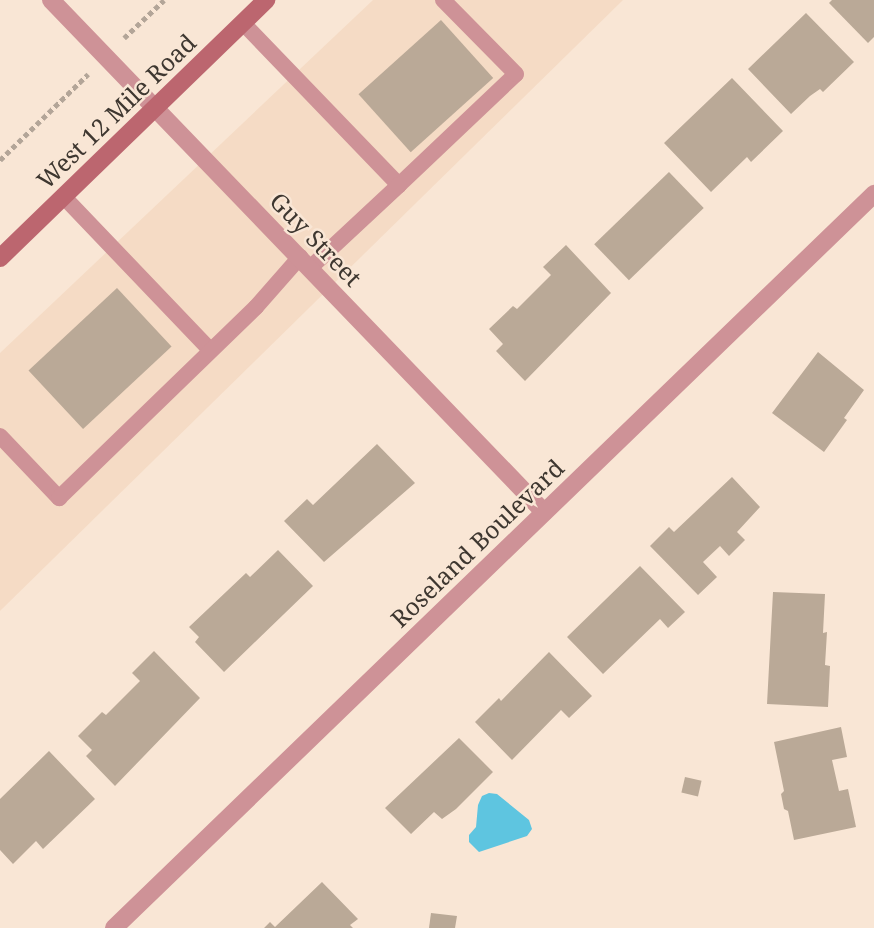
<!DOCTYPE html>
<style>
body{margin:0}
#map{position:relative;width:874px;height:928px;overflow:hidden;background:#f9e6d5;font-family:"Noto Serif",serif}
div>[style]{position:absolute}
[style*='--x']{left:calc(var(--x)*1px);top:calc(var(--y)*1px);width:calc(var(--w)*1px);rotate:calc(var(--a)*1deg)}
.built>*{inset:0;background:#f5dbc5}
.water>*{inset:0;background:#5ec5e0}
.building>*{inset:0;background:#baa997;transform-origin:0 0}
.path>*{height:4.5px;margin-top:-2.25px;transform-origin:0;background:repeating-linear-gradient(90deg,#b3a598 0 5px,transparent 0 8.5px)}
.lane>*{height:16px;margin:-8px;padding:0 8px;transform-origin:8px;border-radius:8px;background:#ce9297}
.street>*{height:18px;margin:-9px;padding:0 9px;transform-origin:9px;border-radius:9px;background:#ce9297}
.secondary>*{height:18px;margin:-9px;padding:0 9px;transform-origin:9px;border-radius:9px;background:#bc666f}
span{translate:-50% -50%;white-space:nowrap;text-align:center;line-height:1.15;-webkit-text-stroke:5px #f9e6d5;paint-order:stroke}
.street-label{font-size:24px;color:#3e3730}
</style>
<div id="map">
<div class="built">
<div style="clip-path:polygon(373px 0,623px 0,0 611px,0 353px)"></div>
</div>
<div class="water">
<div style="clip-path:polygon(489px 793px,497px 794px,529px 820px,532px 829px,527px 836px,479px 852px,469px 842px,469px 835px,476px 827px,478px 805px,482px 796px)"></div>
</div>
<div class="building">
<div style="clip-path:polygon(832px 0,874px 0,874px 37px,868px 43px,829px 3px)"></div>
<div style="clip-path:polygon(806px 13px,854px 62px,823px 92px,820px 89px,810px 96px,791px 114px,748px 69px)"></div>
<div style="left:441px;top:20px;width:78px;height:111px;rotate:48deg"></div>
<div style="clip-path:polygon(732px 78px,783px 131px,751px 162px,747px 157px,711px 192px,664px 143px)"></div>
<div style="left:669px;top:172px;width:50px;height:104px;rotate:46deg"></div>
<div style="clip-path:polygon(566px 245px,611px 293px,525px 381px,496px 351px,503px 344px,489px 329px,513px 306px,517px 309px,551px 275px,543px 267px)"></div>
<div style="left:117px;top:288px;width:80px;height:121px;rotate:47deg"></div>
<div style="clip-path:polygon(818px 352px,864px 390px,844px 418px,847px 420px,824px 452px,772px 413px)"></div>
<div style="clip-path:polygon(377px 444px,415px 483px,324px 562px,284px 521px,307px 499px,313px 505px)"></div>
<div style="clip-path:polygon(732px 477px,760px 507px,737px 532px,745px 540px,729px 556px,720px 546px,703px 562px,717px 577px,698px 595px,650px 546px,669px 527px,674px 532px)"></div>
<div style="clip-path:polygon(278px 550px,313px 586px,224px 672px,195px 642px,199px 637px,189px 627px,246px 573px,250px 577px)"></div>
<div style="clip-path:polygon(640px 566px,685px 612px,668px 628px,660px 619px,603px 674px,567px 637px)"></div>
<div style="clip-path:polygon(773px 592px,825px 594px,823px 633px,827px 632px,825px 665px,830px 666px,828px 707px,767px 704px)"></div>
<div style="clip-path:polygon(154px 651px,200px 698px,115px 786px,86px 756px,92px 750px,78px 736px,102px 712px,106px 715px,140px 681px,132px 673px)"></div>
<div style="clip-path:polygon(549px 652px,592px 696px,569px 718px,561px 710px,512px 760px,475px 722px,499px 698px,501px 701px)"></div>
<div style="clip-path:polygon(841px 727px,847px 757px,832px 760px,839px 791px,848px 789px,856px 827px,794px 840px,788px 811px,784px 809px,781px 794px,784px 791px,774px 742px)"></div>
<div style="clip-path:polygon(459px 738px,493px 772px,456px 809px,442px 819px,434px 812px,411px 834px,385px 808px)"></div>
<div style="clip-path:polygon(49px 751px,95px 799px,43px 849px,36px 841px,13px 864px,0 850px,0 799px)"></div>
<div style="left:685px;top:777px;width:17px;height:16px;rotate:13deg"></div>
<div style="clip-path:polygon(322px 882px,358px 919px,350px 925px,353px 928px,264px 928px,270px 922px,275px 927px)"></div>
<div style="clip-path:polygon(431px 913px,457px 916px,455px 928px,429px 928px)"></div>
</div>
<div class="path">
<div style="--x:124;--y:38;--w:55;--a:-43.5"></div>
<div style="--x:0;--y:160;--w:123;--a:-44.3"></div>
</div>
<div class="lane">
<div style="--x:243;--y:23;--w:225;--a:46.1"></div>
<div style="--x:399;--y:185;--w:161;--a:-43.5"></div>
<div style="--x:516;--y:74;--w:104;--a:-134.6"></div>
<div style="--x:63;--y:196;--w:213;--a:46.3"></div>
<div style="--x:310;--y:268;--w:122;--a:-43"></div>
<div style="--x:0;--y:436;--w:86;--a:46.4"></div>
<div style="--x:59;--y:498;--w:274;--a:-44.1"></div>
<div style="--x:256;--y:307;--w:67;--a:-48.7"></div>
</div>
<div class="street">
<div style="--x:51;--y:0;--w:711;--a:46.08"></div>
<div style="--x:114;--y:928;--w:1057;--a:-44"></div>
</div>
<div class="secondary">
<div style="--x:0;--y:258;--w:371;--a:-44.1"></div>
</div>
<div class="street-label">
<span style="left:116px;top:111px;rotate:-44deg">West 12 Mile Road</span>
<span style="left:316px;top:239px;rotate:46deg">Guy Street</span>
<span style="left:477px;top:543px;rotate:-44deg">Roseland Boulevard</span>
</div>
</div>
